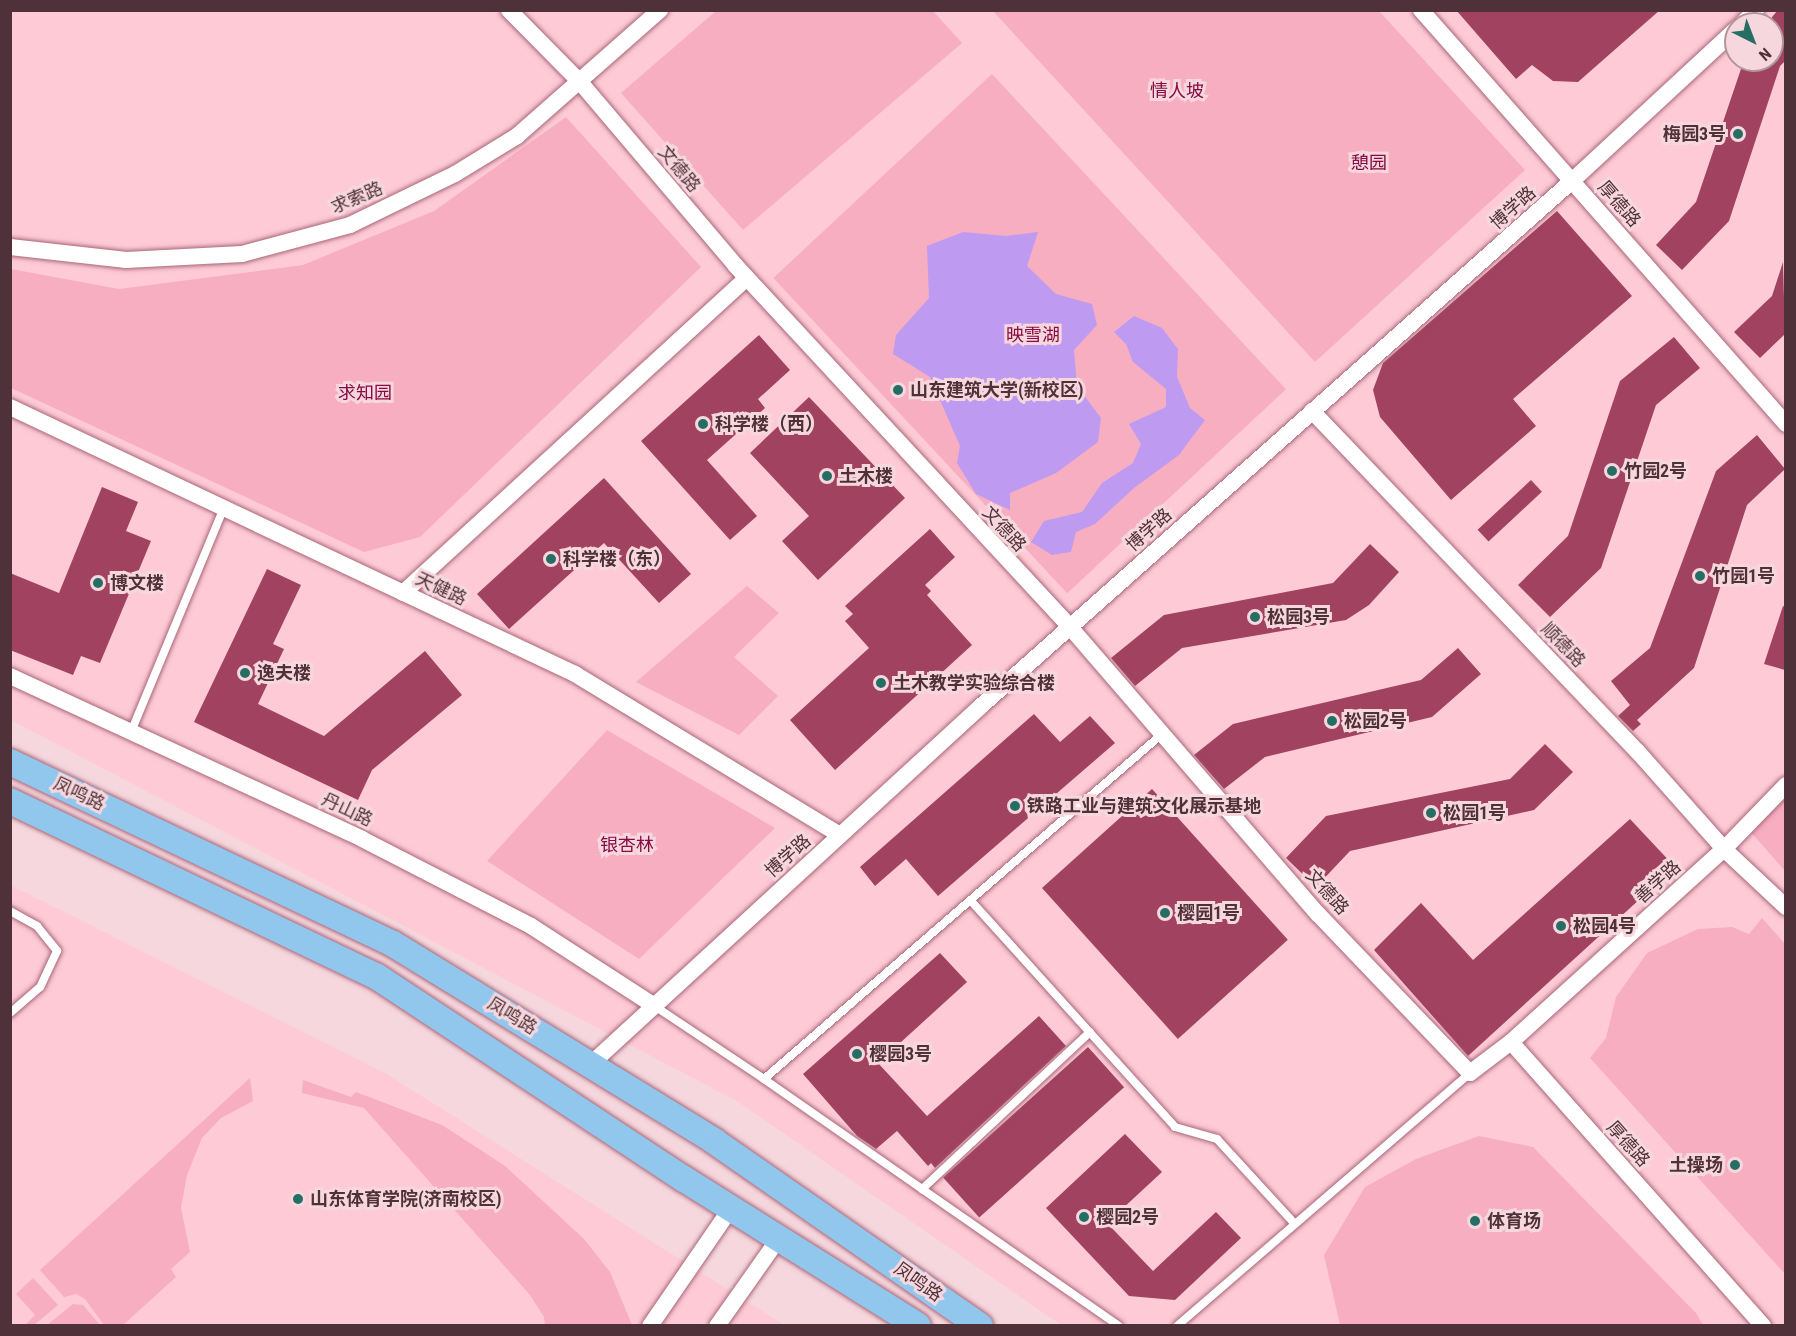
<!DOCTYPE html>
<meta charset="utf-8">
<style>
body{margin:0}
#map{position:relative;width:1796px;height:1336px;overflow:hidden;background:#f6d7de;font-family:"Roboto Condensed","Noto Sans SC",sans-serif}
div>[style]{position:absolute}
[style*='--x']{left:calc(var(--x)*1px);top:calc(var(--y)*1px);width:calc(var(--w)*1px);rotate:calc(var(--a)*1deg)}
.built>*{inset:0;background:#fdcad6}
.green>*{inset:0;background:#f7aec0;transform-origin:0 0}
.water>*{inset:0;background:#be9af1}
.building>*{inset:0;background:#a04260;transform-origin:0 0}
.roads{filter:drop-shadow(0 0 2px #a96678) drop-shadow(0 0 2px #a96678)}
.lane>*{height:8px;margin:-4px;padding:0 4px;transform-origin:4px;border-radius:4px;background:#fff}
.street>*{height:16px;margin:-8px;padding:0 8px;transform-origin:8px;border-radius:8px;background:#fff}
.primary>*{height:26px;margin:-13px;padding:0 13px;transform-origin:13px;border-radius:13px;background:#91c7ed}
.dots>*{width:16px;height:16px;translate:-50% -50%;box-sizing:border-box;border:3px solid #f6d7de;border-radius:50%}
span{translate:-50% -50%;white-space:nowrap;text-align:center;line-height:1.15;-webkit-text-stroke:6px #f6d7de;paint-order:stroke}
.park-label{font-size:18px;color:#870a42}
.poi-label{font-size:18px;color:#4f3139;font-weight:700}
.right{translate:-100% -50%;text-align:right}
.left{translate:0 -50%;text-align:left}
.street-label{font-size:18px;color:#4f3139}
.frame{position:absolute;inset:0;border:12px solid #4f3139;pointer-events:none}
.north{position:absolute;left:1724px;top:12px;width:60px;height:60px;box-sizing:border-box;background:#f6d7de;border:2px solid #b3959c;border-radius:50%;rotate:138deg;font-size:16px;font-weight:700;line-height:24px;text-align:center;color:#4f3139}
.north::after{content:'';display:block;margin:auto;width:21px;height:27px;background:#266e64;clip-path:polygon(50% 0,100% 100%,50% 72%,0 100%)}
</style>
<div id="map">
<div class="built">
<div style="clip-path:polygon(evenodd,10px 11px,1785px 11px,1785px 1325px,1061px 1325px,737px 1101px,11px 720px,10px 11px,1736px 24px,1772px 24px,1772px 60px,1736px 60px,1736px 24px)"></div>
<div style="clip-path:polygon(10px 885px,385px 1073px,784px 1325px,11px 1325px)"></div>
</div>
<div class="green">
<div style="clip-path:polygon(716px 11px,933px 11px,962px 43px,743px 230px,621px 93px)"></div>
<div style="clip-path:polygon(993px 11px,1379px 11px,1525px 170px,1315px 362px)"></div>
<div style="left:992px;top:74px;width:431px;height:299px;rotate:47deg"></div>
<div style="clip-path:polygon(566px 117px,701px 267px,420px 537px,364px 552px,11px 388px,11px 269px,119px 289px,303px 265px,434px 211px)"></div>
<div style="clip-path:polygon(747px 586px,779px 613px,734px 657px,778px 696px,739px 735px,636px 682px)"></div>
<div style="clip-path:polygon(607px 730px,775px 828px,639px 959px,487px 861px)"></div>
<div style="clip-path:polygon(1785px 797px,1785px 871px,1749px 830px)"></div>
<div style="clip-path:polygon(1762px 918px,1785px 944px,1785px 1274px,1590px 1058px,1606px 1038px,1616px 997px,1647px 953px,1698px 929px,1732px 927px,1749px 934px)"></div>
<div style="clip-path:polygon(250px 1078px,253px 1101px,221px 1118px,202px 1138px,187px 1175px,181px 1208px,190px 1252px,171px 1269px,176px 1277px,123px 1325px,104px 1325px,85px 1299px,76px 1294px,64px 1297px,40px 1270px)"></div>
<div style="clip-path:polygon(303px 1080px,351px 1097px,356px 1092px,442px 1125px,505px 1166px,584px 1239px,610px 1272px,632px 1325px,545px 1325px,544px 1317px,530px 1295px,364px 1108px,302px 1093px)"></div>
<div style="clip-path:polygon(1479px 1136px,1533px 1147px,1696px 1313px,1703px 1325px,1340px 1325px,1324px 1255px,1365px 1187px,1416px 1159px)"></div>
<div style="clip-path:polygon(33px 1278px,58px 1305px,34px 1325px,25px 1325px,35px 1315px,16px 1294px)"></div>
<div style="clip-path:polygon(73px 1304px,83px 1305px,100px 1325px,47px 1325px)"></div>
</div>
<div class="water">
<div style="clip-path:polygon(963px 232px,1006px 236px,1038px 232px,1027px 266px,1056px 294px,1092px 304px,1097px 325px,1074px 350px,1077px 386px,1101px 418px,1098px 442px,1056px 473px,1010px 493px,1010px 510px,976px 494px,957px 463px,960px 446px,930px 377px,893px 354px,896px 335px,929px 298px,927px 246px)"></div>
<div style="clip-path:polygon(1134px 316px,1162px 328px,1178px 349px,1177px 377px,1190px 408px,1205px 420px,1179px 455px,1134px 488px,1095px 524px,1076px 532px,1071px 552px,1052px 555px,1031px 542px,1044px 521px,1082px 512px,1102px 483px,1133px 463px,1141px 444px,1129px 424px,1166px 407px,1166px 389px,1133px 362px,1126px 344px,1114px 332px)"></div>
</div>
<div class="building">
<div style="clip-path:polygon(1456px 10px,1660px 10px,1578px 82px,1553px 81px,1532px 65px,1516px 79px)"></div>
<div style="clip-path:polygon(1778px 10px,1785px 10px,1785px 61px,1780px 66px,1729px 221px,1682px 270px,1656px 245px,1696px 202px,1744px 60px,1772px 60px,1772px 17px)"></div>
<div style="clip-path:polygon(1557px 211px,1632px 296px,1513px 399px,1536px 426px,1451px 500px,1380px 417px,1373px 390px,1383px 363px)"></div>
<div style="clip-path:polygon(1783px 262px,1785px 334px,1760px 358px,1734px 332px,1772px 296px)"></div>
<div style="clip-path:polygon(759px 335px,790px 370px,758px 399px,765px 408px,707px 460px,757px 516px,730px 540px,641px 441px)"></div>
<div style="clip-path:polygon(1674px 337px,1700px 368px,1656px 405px,1601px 568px,1550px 617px,1518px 585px,1568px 536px,1620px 381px)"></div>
<div style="clip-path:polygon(809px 397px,905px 498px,818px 580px,782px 541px,809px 516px,750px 453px)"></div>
<div style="clip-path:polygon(1757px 435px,1785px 469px,1747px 505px,1694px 668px,1637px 720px,1641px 724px,1633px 731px,1618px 716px,1630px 705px,1611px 681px,1650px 648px,1716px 471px)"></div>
<div style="clip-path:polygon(604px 478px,691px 574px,659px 603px,604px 543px,509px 629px,477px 594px)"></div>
<div style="left:1531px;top:480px;width:16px;height:73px;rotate:47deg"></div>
<div style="clip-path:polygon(102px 487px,138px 502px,126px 531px,151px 541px,100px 663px,81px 656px,73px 675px,10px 650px,10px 573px,59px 593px)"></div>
<div style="clip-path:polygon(930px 529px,955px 557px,925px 585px,931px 591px,927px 595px,972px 645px,835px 770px,790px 720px,869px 648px,845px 621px,853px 614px,845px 606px)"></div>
<div style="clip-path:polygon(1370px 544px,1399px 572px,1369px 605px,1346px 620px,1182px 648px,1135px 686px,1111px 658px,1164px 615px,1333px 583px)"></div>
<div style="clip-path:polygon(267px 569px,301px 585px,273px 644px,284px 649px,258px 704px,324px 736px,425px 651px,462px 695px,372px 770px,358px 800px,194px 722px)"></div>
<div style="clip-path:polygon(1783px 606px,1785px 607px,1785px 670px,1764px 664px)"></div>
<div style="clip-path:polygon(1458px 648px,1481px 674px,1432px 717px,1265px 757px,1224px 789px,1194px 755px,1233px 724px,1421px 680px)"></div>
<div style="clip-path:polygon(1034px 714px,1060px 742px,1090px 716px,1115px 743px,938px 896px,906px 859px,875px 886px,860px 867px)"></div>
<div style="clip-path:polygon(1545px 744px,1573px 772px,1534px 810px,1350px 851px,1316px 887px,1286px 858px,1326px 816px,1510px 779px)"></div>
<div style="left:1152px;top:789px;width:203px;height:148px;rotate:48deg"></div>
<div style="clip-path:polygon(1630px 819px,1675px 867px,1468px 1056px,1374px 950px,1421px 903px,1473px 960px)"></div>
<div style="clip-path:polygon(940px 953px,967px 982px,878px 1063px,927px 1116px,1039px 1016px,1066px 1046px,935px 1168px,931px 1163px,928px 1166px,897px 1131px,876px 1149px,857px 1136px,803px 1074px)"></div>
<div style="left:1088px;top:1047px;width:54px;height:195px;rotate:48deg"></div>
<div style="clip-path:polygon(1125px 1134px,1162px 1172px,1107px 1223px,1153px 1271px,1216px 1212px,1241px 1238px,1175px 1300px,1129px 1296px,1046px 1208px)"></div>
</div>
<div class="roads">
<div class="lane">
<div style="--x:131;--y:732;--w:243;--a:-67.5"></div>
<div style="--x:972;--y:902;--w:303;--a:47.9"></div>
<div style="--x:1175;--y:1127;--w:44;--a:15.9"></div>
<div style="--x:1217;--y:1139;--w:114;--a:47.5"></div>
<div style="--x:10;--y:911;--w:31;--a:29"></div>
<div style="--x:37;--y:926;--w:32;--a:51"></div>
<div style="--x:57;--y:951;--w:40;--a:115"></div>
<div style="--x:40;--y:987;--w:40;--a:139"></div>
<div style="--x:653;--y:1005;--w:133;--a:33.7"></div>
<div style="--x:1090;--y:1032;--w:230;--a:136.9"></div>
<div style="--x:922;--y:1189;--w:240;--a:34.8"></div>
<div style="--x:922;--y:1189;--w:193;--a:-145.2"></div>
<div style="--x:764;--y:1079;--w:527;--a:-40.92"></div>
<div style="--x:1177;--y:1326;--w:387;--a:-40.8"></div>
</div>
<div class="street">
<div style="--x:509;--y:10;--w:101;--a:45.4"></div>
<div style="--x:580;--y:82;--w:240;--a:49.7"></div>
<div style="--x:735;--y:265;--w:493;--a:47.2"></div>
<div style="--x:1070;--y:627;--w:379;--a:49.2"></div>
<div style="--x:1318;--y:914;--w:220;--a:46.3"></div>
<div style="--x:1470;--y:1073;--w:51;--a:-37.1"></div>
<div style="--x:1511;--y:1042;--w:287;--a:-42.2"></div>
<div style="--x:1724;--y:849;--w:89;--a:-45.9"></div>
<div style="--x:1421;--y:10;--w:552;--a:48.6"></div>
<div style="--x:1742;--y:24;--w:20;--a:-45"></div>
<div style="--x:10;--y:247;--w:117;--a:6.4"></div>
<div style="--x:126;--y:260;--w:116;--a:-3"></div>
<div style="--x:242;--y:254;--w:112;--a:-15"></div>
<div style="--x:350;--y:225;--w:117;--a:-25.9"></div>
<div style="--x:455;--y:174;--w:73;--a:-31.5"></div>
<div style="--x:517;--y:136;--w:191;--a:-41.4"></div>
<div style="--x:10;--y:407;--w:625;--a:25.29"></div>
<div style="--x:575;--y:674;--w:310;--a:31.3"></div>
<div style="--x:1312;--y:411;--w:472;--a:46.3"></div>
<div style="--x:1638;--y:752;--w:130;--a:48.4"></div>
<div style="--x:1724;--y:849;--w:85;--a:43.1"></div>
<div style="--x:403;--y:593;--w:466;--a:-42.5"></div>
<div style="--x:10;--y:676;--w:388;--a:24.8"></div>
<div style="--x:362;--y:839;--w:190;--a:27.2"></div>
<div style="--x:531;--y:926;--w:145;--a:32.9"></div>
<div style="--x:1511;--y:1042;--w:380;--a:48.4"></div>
<div style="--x:591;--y:1064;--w:529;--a:-42.55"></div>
<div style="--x:981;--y:706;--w:791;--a:-41.62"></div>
<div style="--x:1572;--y:181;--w:224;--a:-42.8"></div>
<div style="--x:650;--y:1326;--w:143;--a:-55.5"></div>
<div style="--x:717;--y:1326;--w:108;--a:-54.8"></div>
</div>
<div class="primary">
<div style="--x:10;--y:762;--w:424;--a:25.4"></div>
<div style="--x:393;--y:944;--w:377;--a:31.5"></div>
<div style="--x:714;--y:1141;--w:324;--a:34.8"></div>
<div style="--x:10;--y:801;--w:406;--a:25.6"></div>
<div style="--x:376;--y:976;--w:369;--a:33.4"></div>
<div style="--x:684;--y:1179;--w:276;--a:32.1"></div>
</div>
</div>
<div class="dots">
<div style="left:1738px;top:134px;background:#266e64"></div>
<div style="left:898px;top:390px;background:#266e64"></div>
<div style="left:703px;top:424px;background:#266e64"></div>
<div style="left:1612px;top:471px;background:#266e64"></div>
<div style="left:827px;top:476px;background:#266e64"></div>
<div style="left:551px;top:559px;background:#266e64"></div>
<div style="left:1700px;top:576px;background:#266e64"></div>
<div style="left:98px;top:583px;background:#266e64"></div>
<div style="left:1255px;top:617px;background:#266e64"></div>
<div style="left:245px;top:673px;background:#266e64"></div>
<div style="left:881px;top:683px;background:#266e64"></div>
<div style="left:1332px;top:721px;background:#266e64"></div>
<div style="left:1015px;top:806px;background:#266e64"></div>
<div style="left:1431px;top:813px;background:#266e64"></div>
<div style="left:1165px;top:913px;background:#266e64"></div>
<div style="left:1561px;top:926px;background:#266e64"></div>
<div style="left:857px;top:1054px;background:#266e64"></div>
<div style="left:1735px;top:1165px;background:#266e64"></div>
<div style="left:298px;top:1199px;background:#266e64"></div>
<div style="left:1084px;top:1217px;background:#266e64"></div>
<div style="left:1475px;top:1221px;background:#266e64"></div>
</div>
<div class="park-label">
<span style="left:1177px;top:91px">情人坡</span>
<span style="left:1369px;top:163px">憩园</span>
<span style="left:1033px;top:335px">映雪湖</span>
<span style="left:365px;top:393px">求知园</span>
<span style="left:627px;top:845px">银杏林</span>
</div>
<div class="poi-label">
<span class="right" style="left:1726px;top:134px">梅园3号</span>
<span class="left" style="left:910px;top:390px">山东建筑大学(新校区)</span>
<span class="left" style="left:715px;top:424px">科学楼（西）</span>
<span class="left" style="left:1624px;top:471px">竹园2号</span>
<span class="left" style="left:839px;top:476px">土木楼</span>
<span class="left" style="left:563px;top:559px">科学楼（东）</span>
<span class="left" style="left:1712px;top:576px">竹园1号</span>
<span class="left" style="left:110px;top:583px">博文楼</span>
<span class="left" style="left:1267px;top:617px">松园3号</span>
<span class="left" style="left:257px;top:673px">逸夫楼</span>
<span class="left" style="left:893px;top:683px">土木教学实验综合楼</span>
<span class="left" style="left:1344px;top:721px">松园2号</span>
<span class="left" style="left:1027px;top:806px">铁路工业与建筑文化展示基地</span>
<span class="left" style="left:1443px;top:813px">松园1号</span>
<span class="left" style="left:1177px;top:913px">樱园1号</span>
<span class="left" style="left:1573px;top:926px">松园4号</span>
<span class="left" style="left:869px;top:1054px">樱园3号</span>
<span class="right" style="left:1723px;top:1165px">土操场</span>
<span class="left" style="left:310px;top:1199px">山东体育学院(济南校区)</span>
<span class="left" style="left:1096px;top:1217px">樱园2号</span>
<span class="left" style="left:1487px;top:1221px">体育场</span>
</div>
<div class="street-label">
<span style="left:679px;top:169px;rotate:50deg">文德路</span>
<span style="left:357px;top:198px;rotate:-23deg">求索路</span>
<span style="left:1619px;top:204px;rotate:49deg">厚德路</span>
<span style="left:1513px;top:208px;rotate:-42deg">博学路</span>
<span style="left:1004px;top:529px;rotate:47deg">文德路</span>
<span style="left:1149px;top:530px;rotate:-42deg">博学路</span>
<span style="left:441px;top:589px;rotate:25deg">天健路</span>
<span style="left:1563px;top:645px;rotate:46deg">顺德路</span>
<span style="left:79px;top:794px;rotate:25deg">凤鸣路</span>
<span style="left:347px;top:810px;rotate:25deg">丹山路</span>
<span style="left:788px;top:856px;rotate:-42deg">博学路</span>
<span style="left:1658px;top:882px;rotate:-42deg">善学路</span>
<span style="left:1327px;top:892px;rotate:48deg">文德路</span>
<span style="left:512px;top:1016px;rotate:31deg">凤鸣路</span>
<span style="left:1628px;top:1144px;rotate:48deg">厚德路</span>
<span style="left:918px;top:1282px;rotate:35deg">凤鸣路</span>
</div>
<div class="frame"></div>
<div class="north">N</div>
</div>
